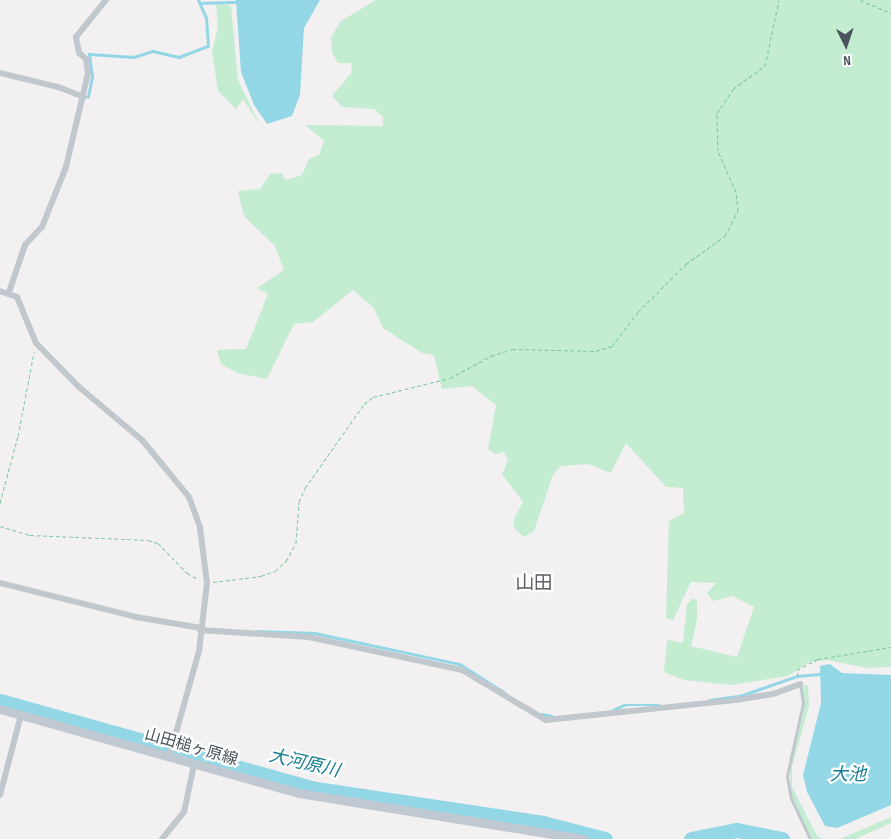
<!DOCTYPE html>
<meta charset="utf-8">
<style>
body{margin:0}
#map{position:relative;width:891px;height:839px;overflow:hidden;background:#f3f0f1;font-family:"Sofia Sans Condensed","Noto Sans JP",sans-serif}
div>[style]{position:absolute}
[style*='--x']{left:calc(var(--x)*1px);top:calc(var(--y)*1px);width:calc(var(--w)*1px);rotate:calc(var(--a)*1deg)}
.green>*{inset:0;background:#c3ecd1}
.water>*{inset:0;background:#93d7e6}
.stream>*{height:2.5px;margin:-1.25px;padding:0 1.25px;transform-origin:1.25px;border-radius:1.25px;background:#93d7e6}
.river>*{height:15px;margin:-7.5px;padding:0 7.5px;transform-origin:7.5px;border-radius:7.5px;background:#93d7e6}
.path>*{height:1px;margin-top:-0.5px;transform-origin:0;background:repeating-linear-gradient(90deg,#7dc8a0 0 4px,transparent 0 6.5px)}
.lane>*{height:3px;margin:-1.5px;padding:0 1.5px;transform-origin:1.5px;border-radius:1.5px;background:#c0c8ce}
.street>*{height:6px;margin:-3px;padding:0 3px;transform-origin:3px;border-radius:3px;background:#c0c8ce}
.secondary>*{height:9px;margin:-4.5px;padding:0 4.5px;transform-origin:4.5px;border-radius:4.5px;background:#c0c9d2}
span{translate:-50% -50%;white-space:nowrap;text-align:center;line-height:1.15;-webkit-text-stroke:4.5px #fff;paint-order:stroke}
.street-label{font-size:16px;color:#4a545c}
.water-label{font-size:18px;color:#177d93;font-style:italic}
.quarter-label{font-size:19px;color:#5d6165}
.north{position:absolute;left:821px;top:20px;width:50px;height:50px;-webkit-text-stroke:4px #fff;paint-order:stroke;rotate:176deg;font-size:14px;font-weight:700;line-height:20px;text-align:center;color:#4a545c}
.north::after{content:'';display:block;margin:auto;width:18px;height:22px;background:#4a545c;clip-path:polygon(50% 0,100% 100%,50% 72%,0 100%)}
</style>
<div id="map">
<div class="green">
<div style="clip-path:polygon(376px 0,891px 0,891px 667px,867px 668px,827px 660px,809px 662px,788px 676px,731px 685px,684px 680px,664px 672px,667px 640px,683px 643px,687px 604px,693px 598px,697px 601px,697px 619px,691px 646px,737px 657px,754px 607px,732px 596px,713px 601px,707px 593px,716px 583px,691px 582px,673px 620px,666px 618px,669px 521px,684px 513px,683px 488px,666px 487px,626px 443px,611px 473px,588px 464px,561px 466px,553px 475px,534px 531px,524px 537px,514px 528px,514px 519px,523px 502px,502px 474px,508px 460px,504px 452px,496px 454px,488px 449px,496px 405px,472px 386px,442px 389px,434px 355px,422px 353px,383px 328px,374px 308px,353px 290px,313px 322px,294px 324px,267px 379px,237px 373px,221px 364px,217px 350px,246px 349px,268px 294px,257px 288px,284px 270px,275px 246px,244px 216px,238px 191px,260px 189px,270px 174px,281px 173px,286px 180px,302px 175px,309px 159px,319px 155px,324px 141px,305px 125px,383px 126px,383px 117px,374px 109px,342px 107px,332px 96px,352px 72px,351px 63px,338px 63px,332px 52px,331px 37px,341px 21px)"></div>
<div style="clip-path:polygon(216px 3px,231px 6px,238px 80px,261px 127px,243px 99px,236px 109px,218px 91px,212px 52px,218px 27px)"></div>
<div style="clip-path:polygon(808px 685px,809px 706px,793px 764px,790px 764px,803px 712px,802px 686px)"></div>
<div style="clip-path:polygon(790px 766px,792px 766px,792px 787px,817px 836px,823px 839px,811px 839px,791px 793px)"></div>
<div style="clip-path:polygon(891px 817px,891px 823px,855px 839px,840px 839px)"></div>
</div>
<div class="water">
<div style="clip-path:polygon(236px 0,320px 0,304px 28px,300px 95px,292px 116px,267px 124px,254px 105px,241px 72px)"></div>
<div style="clip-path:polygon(830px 664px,842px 673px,891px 675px,891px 805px,837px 828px,825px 826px,807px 792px,803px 775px,821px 703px,820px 666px)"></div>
</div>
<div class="stream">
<div style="--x:200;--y:3;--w:38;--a:-2"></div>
<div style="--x:88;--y:97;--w:21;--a:-79"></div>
<div style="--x:92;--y:76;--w:22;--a:-98"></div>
<div style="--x:89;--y:54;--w:45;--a:3.8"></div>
<div style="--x:134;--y:57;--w:20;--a:-18"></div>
<div style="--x:153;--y:51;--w:27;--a:13"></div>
<div style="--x:179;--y:57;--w:31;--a:-21"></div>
<div style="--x:208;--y:46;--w:28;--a:-94"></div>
<div style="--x:206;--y:18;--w:20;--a:-114"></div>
<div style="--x:257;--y:631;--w:58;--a:2"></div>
<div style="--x:315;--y:633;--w:148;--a:12.1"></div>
<div style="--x:460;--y:664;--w:52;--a:32.5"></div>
<div style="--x:709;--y:700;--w:34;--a:-8"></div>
<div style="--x:743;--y:695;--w:57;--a:-19.4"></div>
<div style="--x:797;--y:676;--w:25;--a:-5"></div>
<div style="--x:613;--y:710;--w:12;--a:-24"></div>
<div style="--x:624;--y:705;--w:35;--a:0"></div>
<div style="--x:541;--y:714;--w:11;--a:10"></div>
</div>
<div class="river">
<div style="--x:0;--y:701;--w:328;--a:15.6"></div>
<div style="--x:316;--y:789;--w:230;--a:8.5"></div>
<div style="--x:543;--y:823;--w:64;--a:14.5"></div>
<div style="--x:691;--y:839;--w:47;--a:-11.1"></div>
<div style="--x:737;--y:830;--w:46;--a:11.3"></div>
</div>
<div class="path">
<div style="--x:860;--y:0;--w:34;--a:23"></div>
<div style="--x:0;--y:503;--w:69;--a:-75"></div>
<div style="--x:18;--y:436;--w:86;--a:-79.2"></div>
<div style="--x:0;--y:526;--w:31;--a:17"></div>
<div style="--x:30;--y:535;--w:118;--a:2.4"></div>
<div style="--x:148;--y:540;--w:10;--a:17"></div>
<div style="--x:158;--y:543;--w:42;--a:46"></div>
<div style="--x:187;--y:573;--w:13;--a:29"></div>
<div style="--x:213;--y:582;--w:48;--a:-7.1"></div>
<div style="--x:261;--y:576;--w:15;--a:-20"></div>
<div style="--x:275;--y:571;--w:15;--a:-42"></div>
<div style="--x:286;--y:561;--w:21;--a:-61"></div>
<div style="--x:296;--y:543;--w:41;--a:-85.8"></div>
<div style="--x:299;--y:502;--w:15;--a:-67"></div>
<div style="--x:305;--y:488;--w:103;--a:-54.9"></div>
<div style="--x:364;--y:404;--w:11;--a:-38"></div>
<div style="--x:373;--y:397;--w:79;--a:-13.9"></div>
<div style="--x:450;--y:378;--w:47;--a:-28.2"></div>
<div style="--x:491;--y:356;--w:22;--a:-18"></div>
<div style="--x:512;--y:349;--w:84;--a:1.4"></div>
<div style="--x:596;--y:351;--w:17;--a:-17"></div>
<div style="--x:612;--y:346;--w:43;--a:-52.6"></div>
<div style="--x:638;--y:312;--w:68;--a:-45"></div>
<div style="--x:686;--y:264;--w:48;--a:-35.7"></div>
<div style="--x:725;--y:236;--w:28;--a:-63"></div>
<div style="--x:738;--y:211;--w:19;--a:-96"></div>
<div style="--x:736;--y:192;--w:45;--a:-113.7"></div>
<div style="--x:718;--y:151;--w:38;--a:-92"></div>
<div style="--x:717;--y:113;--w:29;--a:-56"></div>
<div style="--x:733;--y:89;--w:39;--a:-36"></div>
<div style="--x:765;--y:66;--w:67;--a:-78"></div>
<div style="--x:798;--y:676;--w:6;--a:-99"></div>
<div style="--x:797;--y:670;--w:24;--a:-28"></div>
<div style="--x:818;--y:659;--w:74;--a:-9.3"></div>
</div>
<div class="lane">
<div style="--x:800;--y:684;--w:19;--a:81"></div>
<div style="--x:803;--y:703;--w:75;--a:102.4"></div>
<div style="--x:787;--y:776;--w:22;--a:80"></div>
<div style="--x:791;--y:798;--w:45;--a:65.1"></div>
</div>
<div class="street">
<div style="--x:0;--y:73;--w:60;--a:13.6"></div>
<div style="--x:58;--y:87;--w:28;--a:21"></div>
<div style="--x:0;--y:291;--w:18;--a:19"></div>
<div style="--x:17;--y:297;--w:50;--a:67.6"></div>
<div style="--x:36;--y:343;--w:62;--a:45.7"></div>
<div style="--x:79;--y:387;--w:82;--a:40.1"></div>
<div style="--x:142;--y:440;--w:74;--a:50.5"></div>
<div style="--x:189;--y:497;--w:33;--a:70"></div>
<div style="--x:200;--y:528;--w:55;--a:82.7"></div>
<div style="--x:207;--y:583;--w:68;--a:96.7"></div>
<div style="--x:199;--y:651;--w:111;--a:105.7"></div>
<div style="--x:9;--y:292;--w:50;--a:-71.2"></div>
<div style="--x:25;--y:245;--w:25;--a:-47"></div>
<div style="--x:42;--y:227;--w:65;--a:-68.2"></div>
<div style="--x:66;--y:167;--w:97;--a:-76.8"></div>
<div style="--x:88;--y:73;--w:14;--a:-98"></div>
<div style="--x:86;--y:59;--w:9;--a:-139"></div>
<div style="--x:79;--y:53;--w:16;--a:-101"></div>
<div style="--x:76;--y:37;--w:48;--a:-51"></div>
<div style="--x:0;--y:583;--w:140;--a:14"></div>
<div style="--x:136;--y:617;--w:66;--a:9.6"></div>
<div style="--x:200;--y:630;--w:109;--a:3.7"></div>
<div style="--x:309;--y:637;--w:157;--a:12.2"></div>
<div style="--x:462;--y:670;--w:98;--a:30.8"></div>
<div style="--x:546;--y:720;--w:190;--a:-6"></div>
<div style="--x:735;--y:700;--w:38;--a:-9"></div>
<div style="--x:773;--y:694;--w:29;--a:-20"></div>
<div style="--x:0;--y:795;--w:83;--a:-75.3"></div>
<div style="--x:162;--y:839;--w:35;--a:-51"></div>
<div style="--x:184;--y:812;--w:48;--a:-78"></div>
</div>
<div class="secondary">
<div style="--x:0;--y:709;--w:311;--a:15.7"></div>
<div style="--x:299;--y:793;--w:288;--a:9.2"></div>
</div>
<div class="street-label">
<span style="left:191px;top:748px;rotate:16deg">山田槌ヶ原線</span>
</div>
<div class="water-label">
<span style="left:304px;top:764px;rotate:13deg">大河原川</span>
<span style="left:848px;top:775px">大池</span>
</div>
<div class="quarter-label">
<span style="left:534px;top:584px">山田</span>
</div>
<div class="north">N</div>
</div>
